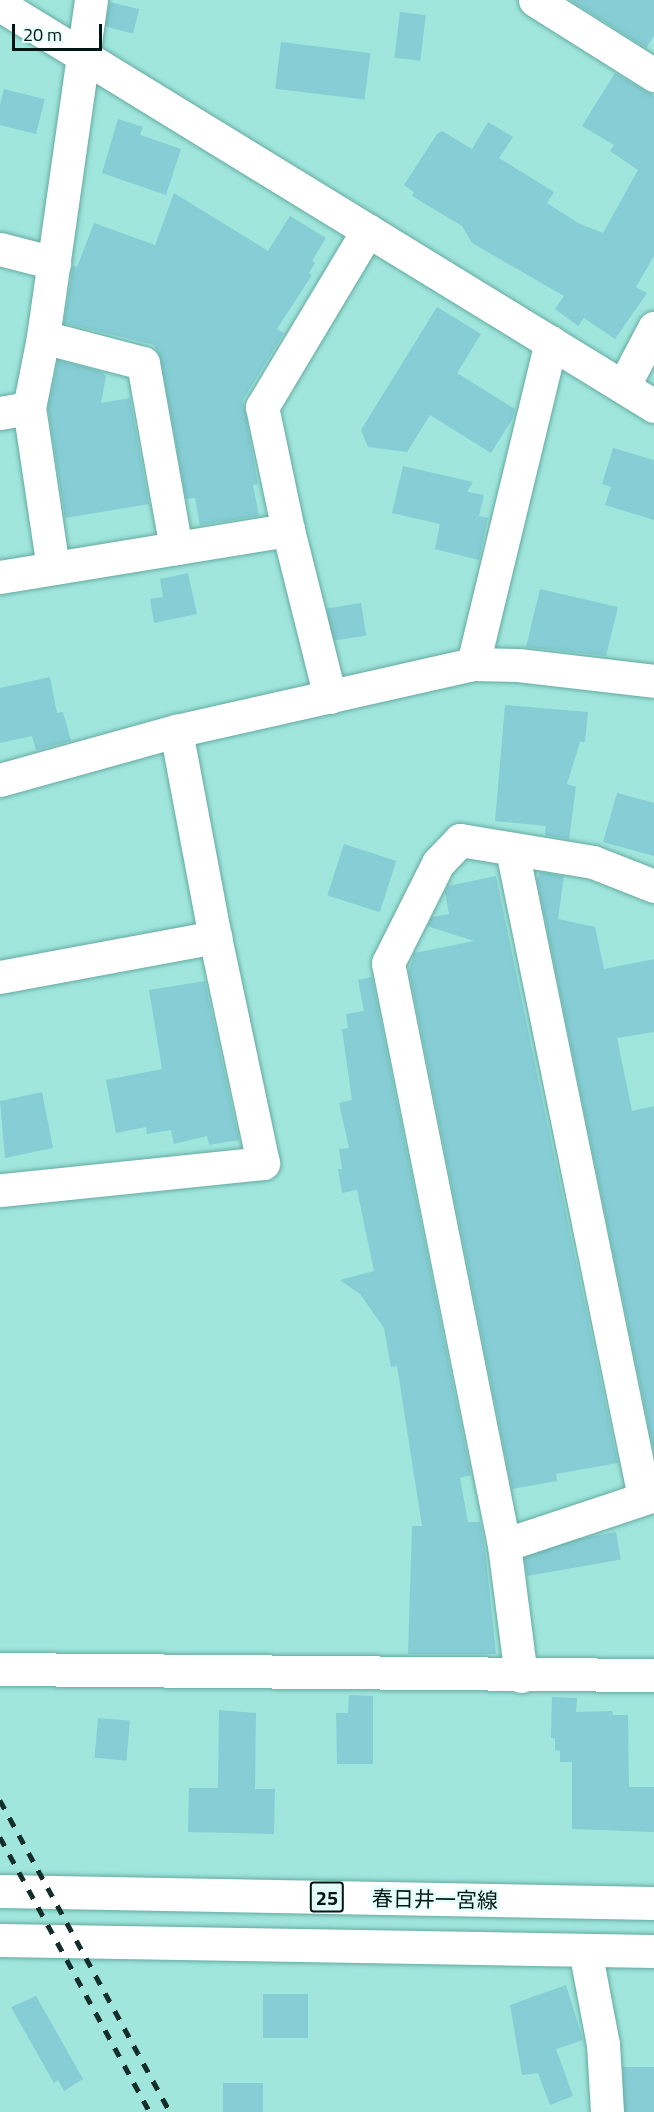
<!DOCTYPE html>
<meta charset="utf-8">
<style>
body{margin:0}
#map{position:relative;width:654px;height:2112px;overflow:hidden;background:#a0e6dd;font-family:"Titillium Web","Noto Sans JP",sans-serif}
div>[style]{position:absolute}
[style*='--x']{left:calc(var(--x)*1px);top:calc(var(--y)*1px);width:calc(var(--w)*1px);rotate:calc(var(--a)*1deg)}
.building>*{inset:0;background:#86cdd5;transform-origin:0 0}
.roads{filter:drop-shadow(0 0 2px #65aaa1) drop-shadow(0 0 2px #65aaa1)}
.minor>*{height:33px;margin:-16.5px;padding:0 16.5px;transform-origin:16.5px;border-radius:16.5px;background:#fff}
.major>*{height:33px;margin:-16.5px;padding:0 16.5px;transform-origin:16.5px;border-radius:16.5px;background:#fff}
.rail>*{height:4.5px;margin-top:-2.25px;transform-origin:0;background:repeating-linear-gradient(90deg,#132e2b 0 10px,transparent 0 20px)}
span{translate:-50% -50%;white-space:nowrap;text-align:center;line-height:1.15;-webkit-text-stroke:5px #e3fefa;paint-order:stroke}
.shield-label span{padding:2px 4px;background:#e3fefa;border:2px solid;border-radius:4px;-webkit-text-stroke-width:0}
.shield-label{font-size:20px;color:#001613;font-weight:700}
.street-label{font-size:21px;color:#001613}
.scale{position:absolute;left:12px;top:24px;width:90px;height:27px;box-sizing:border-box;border:3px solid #001613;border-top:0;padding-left:8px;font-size:18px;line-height:21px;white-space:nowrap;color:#001613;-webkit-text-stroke:4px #e3fefa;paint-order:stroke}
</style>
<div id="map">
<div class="building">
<div style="clip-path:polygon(570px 0,654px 0,654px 36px,646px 48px)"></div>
<div style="left:110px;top:2px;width:30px;height:25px;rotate:14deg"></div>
<div style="left:400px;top:12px;width:26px;height:46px;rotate:7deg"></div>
<div style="left:281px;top:42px;width:90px;height:47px;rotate:7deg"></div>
<div style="clip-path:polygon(615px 73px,654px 96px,654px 256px,636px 287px,647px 293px,615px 339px,584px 318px,578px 326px,555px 309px,564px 296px,472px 243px,462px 226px,412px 196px,414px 192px,404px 185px,437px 134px,442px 131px,472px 149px,488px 122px,513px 137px,499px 158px,554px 192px,547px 203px,578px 223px,603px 233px,638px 170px,610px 151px,614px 145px,582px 126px)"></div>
<div style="left:4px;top:89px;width:42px;height:36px;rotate:14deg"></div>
<div style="clip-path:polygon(118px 119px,143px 127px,140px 135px,181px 149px,166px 195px,102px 173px)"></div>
<div style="clip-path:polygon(174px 193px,268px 251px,290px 216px,326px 238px,312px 261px,315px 263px,309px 273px,312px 275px,277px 329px,284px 333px,243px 400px,258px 484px,253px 485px,259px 516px,200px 525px,195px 498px,186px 499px,161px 360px,154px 345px,64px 323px,73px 266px,77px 267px,94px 223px,155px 245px)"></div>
<div style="clip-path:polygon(437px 307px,481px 334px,457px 373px,515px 409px,513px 418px,491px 453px,430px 415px,407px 452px,368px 447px,361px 430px)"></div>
<div style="clip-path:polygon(58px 360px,102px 372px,106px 376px,101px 403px,130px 398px,149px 504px,65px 518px,48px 408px)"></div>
<div style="clip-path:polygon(613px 448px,654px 460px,654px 520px,605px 505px,611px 487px,602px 484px)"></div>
<div style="clip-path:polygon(403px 466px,473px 482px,467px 492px,484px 495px,479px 516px,488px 518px,479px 560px,435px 549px,440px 524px,392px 513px)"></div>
<div style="clip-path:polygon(188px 573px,197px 614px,154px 623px,150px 599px,163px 597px,160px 579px)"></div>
<div style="clip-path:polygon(540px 589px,618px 607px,606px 656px,526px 647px)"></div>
<div style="left:361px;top:603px;width:33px;height:35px;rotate:81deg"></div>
<div style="clip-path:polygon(50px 677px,57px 713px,63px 712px,71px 741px,36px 750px,32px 736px,0 743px,0 688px)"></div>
<div style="clip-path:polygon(505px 705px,588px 712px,585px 742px,580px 742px,567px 784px,576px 787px,569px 839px,545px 835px,546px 826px,495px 821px)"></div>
<div style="clip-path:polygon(617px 793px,654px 803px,654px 856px,603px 842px)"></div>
<div style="left:344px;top:844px;width:55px;height:54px;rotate:18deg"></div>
<div style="clip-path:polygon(540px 872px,564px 876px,558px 919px,595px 927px,604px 969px,654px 959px,654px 1032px,617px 1038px,632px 1111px,654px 1106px,654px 1452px,537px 880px)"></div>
<div style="clip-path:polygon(496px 876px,618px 1463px,556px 1474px,557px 1481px,512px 1489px,409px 971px,414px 953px,474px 941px,427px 926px,432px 917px,449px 914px,445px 892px,448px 886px)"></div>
<div style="clip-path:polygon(372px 977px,471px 1475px,460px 1478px,468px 1522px,480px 1522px,485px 1548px,496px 1654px,408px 1654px,412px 1526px,422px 1526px,397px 1366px,391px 1367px,384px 1328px,360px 1294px,340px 1280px,374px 1271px,357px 1190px,342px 1193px,338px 1169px,342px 1169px,339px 1149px,349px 1148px,339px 1103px,352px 1100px,342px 1029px,348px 1028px,346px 1014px,364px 1011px,358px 980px)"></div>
<div style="clip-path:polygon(205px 981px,239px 1140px,209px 1145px,207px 1136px,174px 1144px,171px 1130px,147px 1134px,146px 1127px,116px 1133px,106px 1080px,162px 1069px,149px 990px)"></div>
<div style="clip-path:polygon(42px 1092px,53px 1148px,5px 1158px,0 1101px)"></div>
<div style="left:616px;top:1532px;width:28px;height:95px;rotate:80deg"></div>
<div style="clip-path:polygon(349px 1695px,373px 1696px,373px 1764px,337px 1764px,336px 1713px,348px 1713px)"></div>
<div style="clip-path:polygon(552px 1697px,577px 1698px,576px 1712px,612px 1711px,613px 1715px,628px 1715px,629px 1787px,654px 1787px,654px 1832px,572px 1829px,572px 1762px,560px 1762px,560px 1751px,555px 1750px,555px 1738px,551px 1738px)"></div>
<div style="clip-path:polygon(219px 1710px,256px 1713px,255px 1789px,275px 1789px,274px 1834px,188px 1832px,189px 1788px,218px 1788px)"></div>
<div style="left:98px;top:1718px;width:32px;height:40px;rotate:5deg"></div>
<div style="clip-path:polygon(566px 1985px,583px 2040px,556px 2049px,573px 2096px,550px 2105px,538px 2073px,522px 2075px,510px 2005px)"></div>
<div style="left:308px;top:1994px;width:44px;height:45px;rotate:90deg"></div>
<div style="clip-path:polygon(36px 1996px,83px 2079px,64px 2091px,58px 2080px,54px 2083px,11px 2007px)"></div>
<div style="left:623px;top:2067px;width:31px;height:45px"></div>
<div style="left:263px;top:2083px;width:29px;height:40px;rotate:90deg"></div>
</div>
<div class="roads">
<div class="minor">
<div style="--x:535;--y:0;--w:141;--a:32.2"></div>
<div style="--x:0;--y:5;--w:767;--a:31.51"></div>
<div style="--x:0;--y:249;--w:56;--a:14.5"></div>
<div style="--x:43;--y:337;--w:103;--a:14.6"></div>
<div style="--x:143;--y:363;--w:188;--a:79.9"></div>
<div style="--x:623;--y:387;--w:67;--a:-62.3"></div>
<div style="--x:0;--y:413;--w:29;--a:-10"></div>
<div style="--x:53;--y:568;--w:162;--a:-98.5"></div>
<div style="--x:29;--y:408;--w:72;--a:-78.8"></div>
<div style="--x:43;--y:337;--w:340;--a:-81.9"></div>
<div style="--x:0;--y:577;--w:292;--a:-9.3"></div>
<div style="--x:473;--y:664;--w:331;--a:-76.4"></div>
<div style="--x:330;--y:697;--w:172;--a:-104.1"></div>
<div style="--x:288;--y:530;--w:126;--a:-101.9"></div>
<div style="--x:262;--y:407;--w:206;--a:-59.1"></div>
<div style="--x:176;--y:731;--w:210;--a:79.3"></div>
<div style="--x:0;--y:780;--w:183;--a:-15.6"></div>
<div style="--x:176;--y:731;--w:304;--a:-12.7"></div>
<div style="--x:473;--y:664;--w:45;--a:1.3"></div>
<div style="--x:518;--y:665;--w:137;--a:6.7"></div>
<div style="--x:512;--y:850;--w:660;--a:78.47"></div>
<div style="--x:0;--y:977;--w:219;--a:-10.5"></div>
<div style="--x:215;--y:937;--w:231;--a:78"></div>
<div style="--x:263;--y:1163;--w:264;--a:174.1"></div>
<div style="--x:504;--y:1545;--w:158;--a:-18.4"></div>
<div style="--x:0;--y:1669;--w:654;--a:0.53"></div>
<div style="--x:521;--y:1676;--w:132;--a:-97.4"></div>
<div style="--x:504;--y:1545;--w:593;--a:-101.27"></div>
<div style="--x:388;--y:963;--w:112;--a:-63.4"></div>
<div style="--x:438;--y:863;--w:32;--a:-46"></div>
<div style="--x:460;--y:840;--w:135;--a:9.4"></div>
<div style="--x:593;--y:862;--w:66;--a:21.5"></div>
<div style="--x:585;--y:1950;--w:96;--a:79.2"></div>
<div style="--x:603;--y:2044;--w:68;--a:86.6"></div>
</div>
<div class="major">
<div style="--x:0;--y:1891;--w:654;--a:1.05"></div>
<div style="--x:0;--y:1940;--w:654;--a:0.96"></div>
</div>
</div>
<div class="rail">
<div style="--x:0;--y:1800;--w:355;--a:61.4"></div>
<div style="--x:0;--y:1837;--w:313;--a:61.4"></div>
</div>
<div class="shield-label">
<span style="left:327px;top:1897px">25</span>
</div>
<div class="street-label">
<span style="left:435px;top:1899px;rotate:1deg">春日井一宮線</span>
</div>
<div class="scale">20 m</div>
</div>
